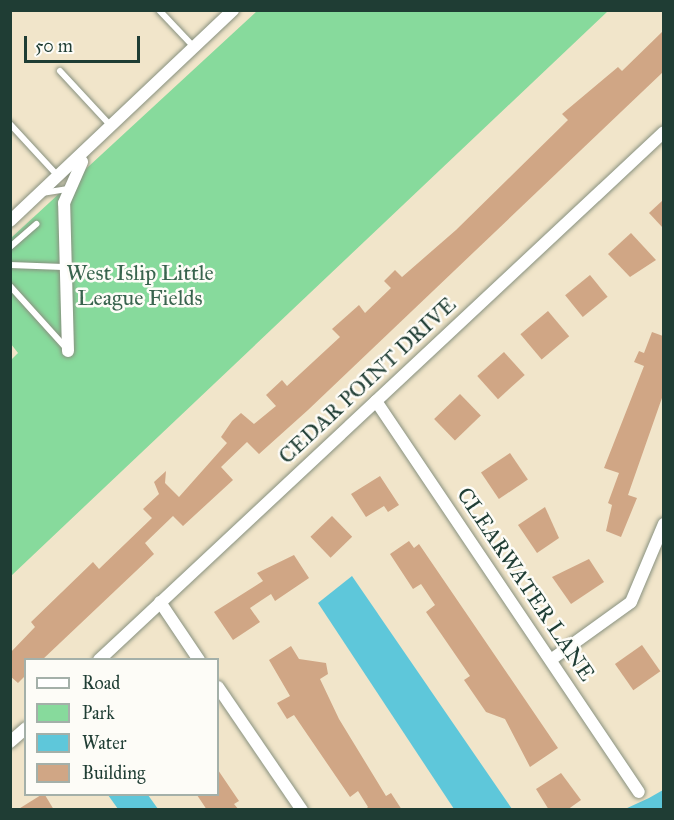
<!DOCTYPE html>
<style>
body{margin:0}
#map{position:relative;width:674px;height:820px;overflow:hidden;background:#f1e5ca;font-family:"IM FELL Great Primer",serif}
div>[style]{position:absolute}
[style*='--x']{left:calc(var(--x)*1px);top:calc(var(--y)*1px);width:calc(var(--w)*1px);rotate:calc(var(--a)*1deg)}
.green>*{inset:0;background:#87da9c}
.water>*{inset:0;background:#5ec7da}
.building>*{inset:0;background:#d0a685;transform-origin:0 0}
.roads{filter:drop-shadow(0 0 2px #88917f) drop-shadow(0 0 2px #88917f)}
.lane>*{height:6px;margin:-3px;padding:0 3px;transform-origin:3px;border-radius:3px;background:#fff}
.street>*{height:12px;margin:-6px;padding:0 6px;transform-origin:6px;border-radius:6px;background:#fff}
span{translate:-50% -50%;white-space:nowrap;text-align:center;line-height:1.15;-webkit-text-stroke:5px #fdfcf7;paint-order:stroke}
.park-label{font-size:22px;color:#39644e}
.street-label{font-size:22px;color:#1f3d34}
.frame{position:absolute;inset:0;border:12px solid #1f3d34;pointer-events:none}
.legend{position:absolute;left:24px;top:658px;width:195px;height:138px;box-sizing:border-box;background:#fdfcf7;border:2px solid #a4b0a9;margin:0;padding:8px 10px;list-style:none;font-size:18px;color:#1f3d34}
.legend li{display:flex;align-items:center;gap:12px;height:30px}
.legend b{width:30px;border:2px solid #a4b0a9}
.scale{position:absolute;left:24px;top:36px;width:116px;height:27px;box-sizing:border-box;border:3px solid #1f3d34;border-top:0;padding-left:8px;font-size:18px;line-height:21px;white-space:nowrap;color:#1f3d34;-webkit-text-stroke:4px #fdfcf7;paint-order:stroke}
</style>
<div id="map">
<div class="green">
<div style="clip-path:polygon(257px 11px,608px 11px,11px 576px,10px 361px,18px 353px,11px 344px,11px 238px)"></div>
</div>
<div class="water">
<div style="clip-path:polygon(352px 576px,512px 809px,454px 809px,318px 603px)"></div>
<div style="clip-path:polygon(663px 790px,663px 809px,625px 809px,649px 798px)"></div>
<div style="clip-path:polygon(108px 795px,148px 795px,158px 809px,118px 809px)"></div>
</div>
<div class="building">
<div style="clip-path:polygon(663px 31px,663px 72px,308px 410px,259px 454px,247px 442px,221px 467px,233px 480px,183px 526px,173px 516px,145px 543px,154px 554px,42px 660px,26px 660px,26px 675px,18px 683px,10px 676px,10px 653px,35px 627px,31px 622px,93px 562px,99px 569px,152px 518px,143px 509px,159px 494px,154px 482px,166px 471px,165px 483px,179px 497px,227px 443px,221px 437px,232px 421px,241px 413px,254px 424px,276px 406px,266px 395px,282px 380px,287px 386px,340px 337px,332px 329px,359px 305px,365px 313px,391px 288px,384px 281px,395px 270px,402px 277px,456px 230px,568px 120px,562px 114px,618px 67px,622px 71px)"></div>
<div style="clip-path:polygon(663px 200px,663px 228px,649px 213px)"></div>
<div style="clip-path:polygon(631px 233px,656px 260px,630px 277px,608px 254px)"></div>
<div style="left:590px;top:275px;width:28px;height:32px;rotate:51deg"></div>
<div style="left:548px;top:311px;width:33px;height:36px;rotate:50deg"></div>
<div style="clip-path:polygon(652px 332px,663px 336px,663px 395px,628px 495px,637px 498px,621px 537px,606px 531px,612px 505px,608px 503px,619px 473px,604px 468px,644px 366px,634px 362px,639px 351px,644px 353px)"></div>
<div style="left:504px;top:352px;width:31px;height:36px;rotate:48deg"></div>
<div style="left:460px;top:394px;width:30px;height:36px;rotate:46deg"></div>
<div style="left:510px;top:453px;width:32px;height:35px;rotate:56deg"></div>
<div style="clip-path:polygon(380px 476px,399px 505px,388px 512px,384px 506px,366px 517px,351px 494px)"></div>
<div style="clip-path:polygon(545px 507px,559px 538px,537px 553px,518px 525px)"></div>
<div style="left:332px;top:516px;width:29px;height:30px;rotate:46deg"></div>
<div style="clip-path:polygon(409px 541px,414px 548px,419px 544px,558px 748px,530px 767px,505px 719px,486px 712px,464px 680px,470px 676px,426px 612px,435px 605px,421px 584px,413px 589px,390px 554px)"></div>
<div style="clip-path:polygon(294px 555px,309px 578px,275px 601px,271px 594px,250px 608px,260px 622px,233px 640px,214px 612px,263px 581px,257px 573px)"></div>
<div style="clip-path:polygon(589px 559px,604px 582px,571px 604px,552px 577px)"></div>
<div style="left:642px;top:645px;width:32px;height:33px;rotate:55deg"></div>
<div style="clip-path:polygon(291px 646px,299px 659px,326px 663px,328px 674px,320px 679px,339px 719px,386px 796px,391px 793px,402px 810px,365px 810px,368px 807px,358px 791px,350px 797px,294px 715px,287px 719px,277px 703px,290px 696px,269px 660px)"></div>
<div style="clip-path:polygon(218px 770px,239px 801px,234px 804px,239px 810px,207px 810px,197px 795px,218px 795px)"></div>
<div style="clip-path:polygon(561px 773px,581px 800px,567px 810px,549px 810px,536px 789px)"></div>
<div style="clip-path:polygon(45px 795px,54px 810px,17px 810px,41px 795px)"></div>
</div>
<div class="roads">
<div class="lane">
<div style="--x:159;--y:10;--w:51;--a:46.6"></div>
<div style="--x:60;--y:71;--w:75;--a:47.2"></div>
<div style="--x:10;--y:124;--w:71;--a:47.3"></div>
<div style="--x:42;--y:193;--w:25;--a:-9"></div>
<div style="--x:10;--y:247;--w:35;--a:-41"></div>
<div style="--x:10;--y:265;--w:53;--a:2.2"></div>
<div style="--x:10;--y:286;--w:84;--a:47.9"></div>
</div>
<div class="street">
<div style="--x:10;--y:221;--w:307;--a:-43.4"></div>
<div style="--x:68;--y:351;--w:148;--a:-91.5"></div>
<div style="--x:64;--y:203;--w:45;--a:-66.3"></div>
<div style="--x:376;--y:401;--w:471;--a:56.1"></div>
<div style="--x:160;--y:602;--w:70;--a:56.1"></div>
<div style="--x:552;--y:659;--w:97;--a:-35.8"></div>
<div style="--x:631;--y:602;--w:85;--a:-67.1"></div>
<div style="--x:99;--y:660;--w:773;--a:-43.06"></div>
<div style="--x:218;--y:687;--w:149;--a:55.7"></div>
<div style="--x:10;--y:742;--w:21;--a:-41"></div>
</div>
</div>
<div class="park-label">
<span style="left:140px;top:285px">West Islip Little<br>League Fields</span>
</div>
<div class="street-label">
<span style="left:367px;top:380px;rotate:-43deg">CEDAR POINT DRIVE</span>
<span style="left:526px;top:584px;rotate:56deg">CLEARWATER LANE</span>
</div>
<div class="frame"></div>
<ul class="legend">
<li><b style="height:8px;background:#fff"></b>Road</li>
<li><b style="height:16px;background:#87da9c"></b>Park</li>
<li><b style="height:16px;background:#5ec7da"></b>Water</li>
<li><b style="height:16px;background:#d0a685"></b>Building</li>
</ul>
<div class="scale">50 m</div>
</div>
